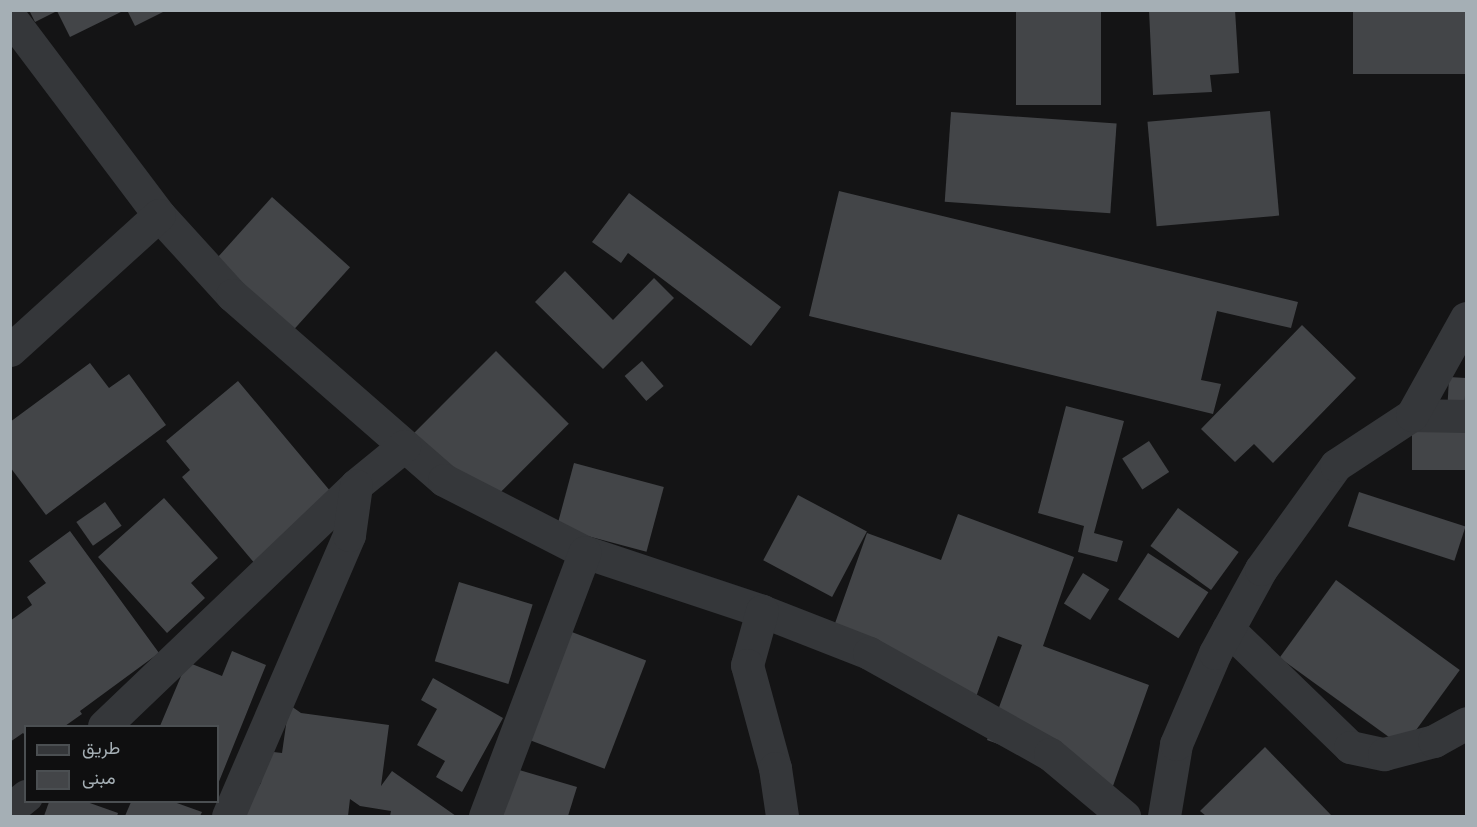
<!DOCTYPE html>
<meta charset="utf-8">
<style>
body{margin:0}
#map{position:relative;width:1477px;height:827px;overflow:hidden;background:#141415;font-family:"Source Sans 3",Vazirmatn,sans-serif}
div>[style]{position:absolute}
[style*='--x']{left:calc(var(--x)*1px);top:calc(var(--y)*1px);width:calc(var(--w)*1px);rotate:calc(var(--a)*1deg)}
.building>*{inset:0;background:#434548;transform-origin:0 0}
.minor>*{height:33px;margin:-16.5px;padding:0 16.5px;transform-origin:16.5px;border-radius:16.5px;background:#35373a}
span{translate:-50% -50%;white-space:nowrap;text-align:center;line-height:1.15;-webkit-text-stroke:6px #0f0f10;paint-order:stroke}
.frame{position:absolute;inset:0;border:12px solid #a5afb5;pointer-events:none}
.legend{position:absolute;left:24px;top:725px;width:195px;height:78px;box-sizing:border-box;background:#0f0f10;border:2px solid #4b4f52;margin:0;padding:8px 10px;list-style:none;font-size:18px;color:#a5afb5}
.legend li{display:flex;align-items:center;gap:12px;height:30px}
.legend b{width:30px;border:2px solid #4b4f52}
</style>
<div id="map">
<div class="building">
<div style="clip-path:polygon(29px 10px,125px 10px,70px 37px,57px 11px,35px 22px)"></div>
<div style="clip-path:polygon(127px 10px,167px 10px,135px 26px)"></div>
<div style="left:1016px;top:10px;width:85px;height:95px"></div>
<div style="clip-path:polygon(1149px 10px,1235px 10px,1239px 73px,1210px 75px,1212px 92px,1153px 95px)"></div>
<div style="left:1353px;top:10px;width:112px;height:64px"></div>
<div style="left:1270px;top:111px;width:105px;height:123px;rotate:85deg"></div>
<div style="left:951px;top:112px;width:166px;height:90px;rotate:4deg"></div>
<div style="clip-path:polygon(839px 191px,1298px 302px,1291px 328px,1217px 311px,1201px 380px,1221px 384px,1213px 414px,809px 316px)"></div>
<div style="clip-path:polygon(629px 193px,781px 307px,751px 346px,628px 253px,621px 263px,592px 242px)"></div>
<div style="left:272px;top:197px;width:105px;height:99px;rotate:42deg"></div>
<div style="clip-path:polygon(565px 271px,613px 320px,654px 278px,674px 298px,603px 369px,535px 302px)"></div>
<div style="clip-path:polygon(1302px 325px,1356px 378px,1273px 463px,1254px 444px,1235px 462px,1201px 429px)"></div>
<div style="left:496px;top:351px;width:103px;height:118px;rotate:45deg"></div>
<div style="left:642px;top:361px;width:33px;height:23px;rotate:49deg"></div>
<div style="clip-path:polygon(90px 363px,109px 388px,129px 374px,166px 425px,46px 515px,10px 467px,10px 422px)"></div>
<div style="left:1449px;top:377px;width:17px;height:27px;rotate:3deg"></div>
<div style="clip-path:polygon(238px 381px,336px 498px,256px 565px,182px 477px,190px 470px,166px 441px)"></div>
<div style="clip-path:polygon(1066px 406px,1124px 421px,1094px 533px,1123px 541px,1117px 562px,1078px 552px,1084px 526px,1038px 513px)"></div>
<div style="left:1412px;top:431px;width:54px;height:39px"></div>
<div style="left:1149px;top:441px;width:37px;height:32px;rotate:57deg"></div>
<div style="left:574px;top:463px;width:93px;height:67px;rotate:15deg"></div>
<div style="left:1359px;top:492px;width:112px;height:36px;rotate:18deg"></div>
<div style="left:798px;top:495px;width:78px;height:74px;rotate:28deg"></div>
<div style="clip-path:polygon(164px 498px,218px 558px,191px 583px,205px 598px,167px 633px,98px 557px)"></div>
<div style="left:105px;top:502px;width:29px;height:35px;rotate:55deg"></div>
<div style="left:1178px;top:508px;width:75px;height:47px;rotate:36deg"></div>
<div style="clip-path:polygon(958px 514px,1074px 557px,1043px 646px,1149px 685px,1113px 786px,987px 740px,1022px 645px,998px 636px,976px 697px,828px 643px,867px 533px,941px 560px)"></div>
<div style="clip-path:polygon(70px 531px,159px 653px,80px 711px,82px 714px,65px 726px,26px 726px,26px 736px,23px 733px,10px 742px,10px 621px,32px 605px,27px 597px,46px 583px,29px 561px)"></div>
<div style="left:1148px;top:553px;width:72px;height:55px;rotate:33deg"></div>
<div style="left:1083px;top:573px;width:31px;height:36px;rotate:32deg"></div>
<div style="left:1336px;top:580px;width:153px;height:96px;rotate:36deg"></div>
<div style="left:459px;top:582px;width:77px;height:83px;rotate:17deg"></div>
<div style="left:564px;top:629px;width:88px;height:116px;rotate:21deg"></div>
<div style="clip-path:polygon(232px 651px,266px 665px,218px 784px,218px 726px,160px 726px,187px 662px,222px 676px)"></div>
<div style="clip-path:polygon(433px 678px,503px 718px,462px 792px,436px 777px,445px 761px,417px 745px,437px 709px,421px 700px)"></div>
<div style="clip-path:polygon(291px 706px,301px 713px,389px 725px,381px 786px,392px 771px,456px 816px,390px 816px,391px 811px,360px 806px,350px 799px,348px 816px,239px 816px,261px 783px,265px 751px,282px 753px,288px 711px)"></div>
<div style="clip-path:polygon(1265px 747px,1332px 816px,1206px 816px,1200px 811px)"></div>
<div style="clip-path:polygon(509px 767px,577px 787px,568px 816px,495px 816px)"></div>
<div style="clip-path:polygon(49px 802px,87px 802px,118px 813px,117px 816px,44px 816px)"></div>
<div style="clip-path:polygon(131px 802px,174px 802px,202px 812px,200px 816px,125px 816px)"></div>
</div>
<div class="minor">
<div style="--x:10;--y:17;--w:248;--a:53"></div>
<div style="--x:159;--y:215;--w:108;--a:47.6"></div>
<div style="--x:232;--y:295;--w:281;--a:41.1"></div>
<div style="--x:444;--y:480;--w:158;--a:27.1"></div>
<div style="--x:585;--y:552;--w:187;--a:18.4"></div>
<div style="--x:762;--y:611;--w:115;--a:21.4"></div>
<div style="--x:869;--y:653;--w:207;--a:29.2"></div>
<div style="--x:1050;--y:754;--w:97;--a:40"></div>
<div style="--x:10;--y:350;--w:201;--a:-42.2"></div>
<div style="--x:1412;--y:415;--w:54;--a:1.1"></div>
<div style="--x:762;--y:611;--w:56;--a:105.5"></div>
<div style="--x:747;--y:665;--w:107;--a:74.8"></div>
<div style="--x:775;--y:768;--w:49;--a:81.7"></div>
<div style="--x:1228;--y:629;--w:170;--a:44"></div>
<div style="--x:1350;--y:747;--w:35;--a:12"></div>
<div style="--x:1384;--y:754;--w:52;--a:-14.6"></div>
<div style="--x:1434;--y:741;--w:37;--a:-29"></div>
<div style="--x:104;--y:726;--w:349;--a:-43.7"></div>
<div style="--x:356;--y:485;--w:62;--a:-39.1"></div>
<div style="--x:10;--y:809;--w:21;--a:-39"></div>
<div style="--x:228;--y:816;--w:306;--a:-66.7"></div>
<div style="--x:349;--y:535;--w:50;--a:-82"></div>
<div style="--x:485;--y:816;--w:282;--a:-69.3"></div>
<div style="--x:1164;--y:816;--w:73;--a:-80.5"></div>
<div style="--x:1176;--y:744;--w:99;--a:-66.8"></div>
<div style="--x:1215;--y:653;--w:96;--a:-61.3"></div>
<div style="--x:1261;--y:569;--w:128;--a:-54.2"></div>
<div style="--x:1336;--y:465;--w:91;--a:-33.3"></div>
<div style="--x:1412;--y:415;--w:111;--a:-60.9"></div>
</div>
<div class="frame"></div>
<ul class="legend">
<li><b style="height:8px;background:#35373a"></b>طريق</li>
<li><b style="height:16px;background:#434548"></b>مبنى</li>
</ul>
</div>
